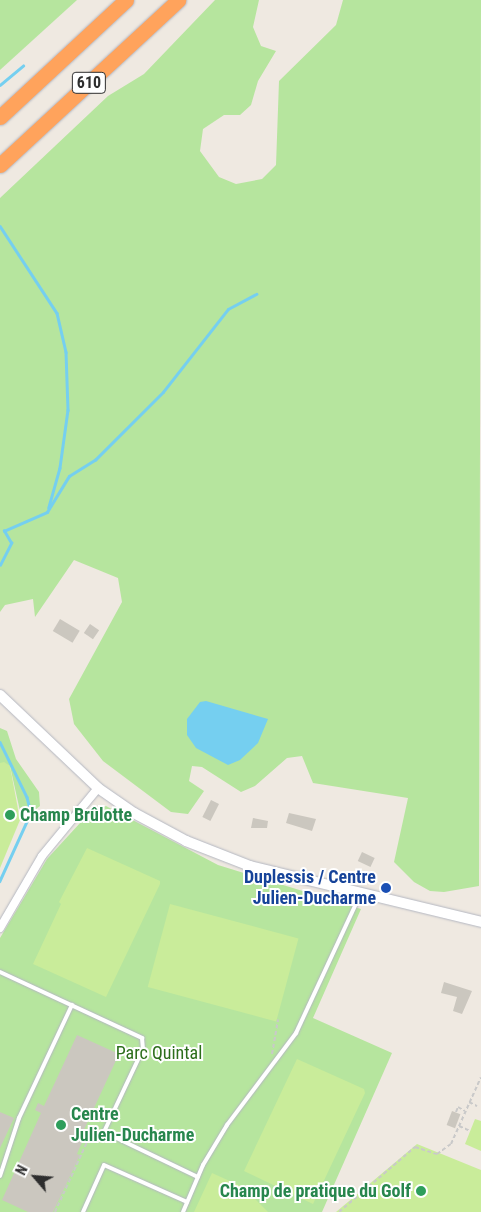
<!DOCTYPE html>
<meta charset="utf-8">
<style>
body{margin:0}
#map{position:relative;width:481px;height:1212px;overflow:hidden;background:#efe9e1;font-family:"Roboto Condensed",sans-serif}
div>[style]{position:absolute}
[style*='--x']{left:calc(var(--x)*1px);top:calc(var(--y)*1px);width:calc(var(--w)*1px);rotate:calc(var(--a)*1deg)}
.green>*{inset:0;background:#b6e59e}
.pitch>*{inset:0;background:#c9ec9a;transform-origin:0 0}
.water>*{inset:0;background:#75cff0}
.stream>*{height:2.5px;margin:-1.25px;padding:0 1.25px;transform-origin:1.25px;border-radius:1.25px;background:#75cff0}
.building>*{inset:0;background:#cbc7bf;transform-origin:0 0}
.path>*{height:2px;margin-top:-1px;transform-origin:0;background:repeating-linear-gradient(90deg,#c9c9c9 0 4px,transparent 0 6.5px)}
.roads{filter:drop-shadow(0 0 1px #b4b7c1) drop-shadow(0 0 1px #b4b7c1)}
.service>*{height:4px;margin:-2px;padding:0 2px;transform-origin:2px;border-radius:2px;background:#fff}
.minor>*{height:8px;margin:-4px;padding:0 4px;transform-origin:4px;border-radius:4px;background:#fff}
.tertiary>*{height:10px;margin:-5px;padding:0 5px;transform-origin:5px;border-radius:5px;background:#fff}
.motorway>*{height:15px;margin:-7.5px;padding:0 7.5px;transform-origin:7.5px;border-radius:7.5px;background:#ffa35c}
.dots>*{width:14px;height:14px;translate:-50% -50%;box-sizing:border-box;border:2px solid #fff;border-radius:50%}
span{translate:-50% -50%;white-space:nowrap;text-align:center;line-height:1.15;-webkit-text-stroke:4px #fff;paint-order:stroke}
.shield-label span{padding:1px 4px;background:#fff;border:1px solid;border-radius:4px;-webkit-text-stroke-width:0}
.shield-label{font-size:16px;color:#2e2e2e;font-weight:700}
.leisure-label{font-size:18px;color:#27864d;font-weight:700}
.left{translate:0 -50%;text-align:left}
.right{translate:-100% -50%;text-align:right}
.transit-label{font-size:18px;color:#164399;font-weight:700}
.park-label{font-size:18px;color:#2c6e1b}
.north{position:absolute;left:10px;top:1152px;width:50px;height:50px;-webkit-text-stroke:4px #fff;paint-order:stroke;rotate:297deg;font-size:14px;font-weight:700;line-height:20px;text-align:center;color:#2e2e2e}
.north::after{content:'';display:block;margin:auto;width:18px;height:22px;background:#2e2e2e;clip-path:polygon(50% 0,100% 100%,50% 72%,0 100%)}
</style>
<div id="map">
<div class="green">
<div style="clip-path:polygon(0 0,77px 0,0 70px)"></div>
<div style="clip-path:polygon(215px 0,259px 0,253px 27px,261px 46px,276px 51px,258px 81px,251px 105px,240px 115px,224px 115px,203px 129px,200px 151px,219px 177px,236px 184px,262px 179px,276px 165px,279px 81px,336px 25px,343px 0,481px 0,479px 886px,444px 892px,430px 891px,414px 882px,394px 862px,408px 798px,313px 783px,302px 756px,287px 758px,255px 786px,241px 792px,202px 767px,192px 766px,189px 781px,204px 791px,188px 814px,171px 812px,103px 761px,74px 724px,69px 699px,122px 602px,118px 578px,74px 560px,35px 617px,33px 599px,5px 605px,0 612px,0 198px,108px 96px,144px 74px)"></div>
<div style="clip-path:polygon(0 728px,7px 731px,16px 759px,39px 792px,40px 806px,31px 813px,20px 811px,10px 766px,0 763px)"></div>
<div style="clip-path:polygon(106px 806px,218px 865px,361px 909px,313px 1018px,392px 1053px,322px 1212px,0 1212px,0 938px,47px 859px,91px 811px)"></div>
</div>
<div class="pitch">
<div style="clip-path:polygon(4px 762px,10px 766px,20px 820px,0 868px,0 763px)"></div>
<div style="clip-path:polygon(87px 848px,160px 881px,160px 884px,106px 997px,33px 964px,61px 904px,59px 902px)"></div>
<div style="left:170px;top:904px;width:133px;height:86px;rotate:15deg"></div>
<div style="clip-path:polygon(297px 1059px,364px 1089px,365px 1093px,313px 1204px,244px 1171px)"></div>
<div style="clip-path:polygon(475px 1119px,481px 1121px,481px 1151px,465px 1144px)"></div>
<div style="clip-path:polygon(417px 1144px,481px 1170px,481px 1212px,336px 1212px)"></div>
<div style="clip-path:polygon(212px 1173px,243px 1187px,268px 1212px,194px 1212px)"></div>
</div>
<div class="water">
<div style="clip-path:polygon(206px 701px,268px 719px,258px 743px,240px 760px,228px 765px,196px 748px,187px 735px,187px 719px,200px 702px)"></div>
</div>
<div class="stream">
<div style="--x:0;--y:85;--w:30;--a:-40"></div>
<div style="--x:0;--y:226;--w:104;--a:56.8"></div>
<div style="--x:57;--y:313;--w:40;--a:77"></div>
<div style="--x:66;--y:352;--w:58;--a:88"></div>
<div style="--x:68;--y:410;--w:59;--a:97.9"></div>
<div style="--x:60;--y:468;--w:41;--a:105.8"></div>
<div style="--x:0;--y:565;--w:25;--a:-63"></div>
<div style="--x:11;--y:543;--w:14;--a:-120"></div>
<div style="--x:4;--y:531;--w:47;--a:-23.8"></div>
<div style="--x:47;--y:512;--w:42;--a:-58.6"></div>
<div style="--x:69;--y:476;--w:31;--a:-32"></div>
<div style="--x:95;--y:460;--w:96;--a:-45"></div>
<div style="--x:163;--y:392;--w:105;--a:-51.9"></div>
<div style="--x:228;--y:309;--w:32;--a:-28"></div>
<div style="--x:0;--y:742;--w:61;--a:63.9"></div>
<div style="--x:27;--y:797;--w:16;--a:76"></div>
<div style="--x:31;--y:813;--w:75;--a:114.5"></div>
</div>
<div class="building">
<div style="left:60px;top:619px;width:23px;height:14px;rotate:31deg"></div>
<div style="left:90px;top:624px;width:11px;height:11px;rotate:34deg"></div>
<div style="left:211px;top:800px;width:9px;height:19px;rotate:27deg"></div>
<div style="clip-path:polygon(289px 813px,316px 819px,312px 831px,286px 823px)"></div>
<div style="clip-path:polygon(253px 818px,268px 821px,267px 828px,251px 828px)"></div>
<div style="left:362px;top:852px;width:14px;height:10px;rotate:25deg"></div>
<div style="clip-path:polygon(444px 982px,472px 991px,462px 1014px,453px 1011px,457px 997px,441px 993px)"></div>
<div style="clip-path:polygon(77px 1035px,119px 1054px,82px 1134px,85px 1135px,77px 1154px,80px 1155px,53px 1212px,28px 1212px,2px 1200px,41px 1113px,35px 1110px,38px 1103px,44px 1106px)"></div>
<div style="left:452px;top:1111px;width:9px;height:15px;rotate:21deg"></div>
<div style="clip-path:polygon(0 1112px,14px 1118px,0 1148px)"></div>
</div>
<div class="path">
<div style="--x:272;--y:1054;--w:35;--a:-80"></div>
<div style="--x:469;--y:1102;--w:9;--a:27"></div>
<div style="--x:456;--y:1112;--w:5;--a:-68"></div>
<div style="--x:458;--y:1107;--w:8;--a:30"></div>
<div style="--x:459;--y:1126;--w:12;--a:24"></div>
<div style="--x:55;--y:1212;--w:79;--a:-65.4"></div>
<div style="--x:339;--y:1212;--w:100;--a:-40.5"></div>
<div style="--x:415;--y:1147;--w:23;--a:18"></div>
<div style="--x:437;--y:1154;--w:17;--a:-36"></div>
<div style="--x:451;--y:1144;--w:73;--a:-65.9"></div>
</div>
<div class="roads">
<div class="service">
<div style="--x:0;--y:972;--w:157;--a:24.9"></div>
<div style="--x:142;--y:1038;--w:11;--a:85"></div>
<div style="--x:143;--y:1049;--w:92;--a:115.2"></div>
<div style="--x:104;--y:1132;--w:104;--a:25.6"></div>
<div style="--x:0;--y:1176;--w:61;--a:-71.9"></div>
<div style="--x:19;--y:1118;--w:125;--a:-64.9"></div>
<div style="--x:83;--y:1212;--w:51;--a:-65.9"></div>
<div style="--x:104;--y:1165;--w:91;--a:24"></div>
<div style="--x:183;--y:1212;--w:51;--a:-66.9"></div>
<div style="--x:203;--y:1165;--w:47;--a:-59"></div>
<div style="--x:227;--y:1125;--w:115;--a:-53.1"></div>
<div style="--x:296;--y:1033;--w:154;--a:-65.1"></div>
</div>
<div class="minor">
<div style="--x:0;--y:928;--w:83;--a:-59.7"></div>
<div style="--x:42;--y:856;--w:88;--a:-50.5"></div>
</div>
<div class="tertiary">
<div style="--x:0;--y:695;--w:135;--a:43.5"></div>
<div style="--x:98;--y:788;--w:44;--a:34.8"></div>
<div style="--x:134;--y:813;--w:59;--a:28.3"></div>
<div style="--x:186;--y:841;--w:69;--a:21.3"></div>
<div style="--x:250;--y:866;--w:238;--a:13.6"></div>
</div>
<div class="motorway">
<div style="--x:0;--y:117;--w:172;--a:-42.9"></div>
<div style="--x:0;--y:165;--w:243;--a:-42.8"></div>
</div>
</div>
<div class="dots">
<div style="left:10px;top:815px;background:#2e9e5b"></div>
<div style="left:386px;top:888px;background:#1a4fb4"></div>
<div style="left:61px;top:1125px;background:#2e9e5b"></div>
<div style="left:421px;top:1191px;background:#2e9e5b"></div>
</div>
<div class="shield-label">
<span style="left:89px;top:83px">610</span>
</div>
<div class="leisure-label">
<span class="left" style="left:20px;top:815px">Champ Brûlotte</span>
<span class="left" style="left:71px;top:1125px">Centre<br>Julien-Ducharme</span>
<span class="right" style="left:411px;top:1191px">Champ de pratique du Golf</span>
</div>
<div class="transit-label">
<span class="right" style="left:376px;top:888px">Duplessis / Centre<br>Julien-Ducharme</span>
</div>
<div class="park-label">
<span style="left:159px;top:1053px">Parc Quintal</span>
</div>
<div class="north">N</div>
</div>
